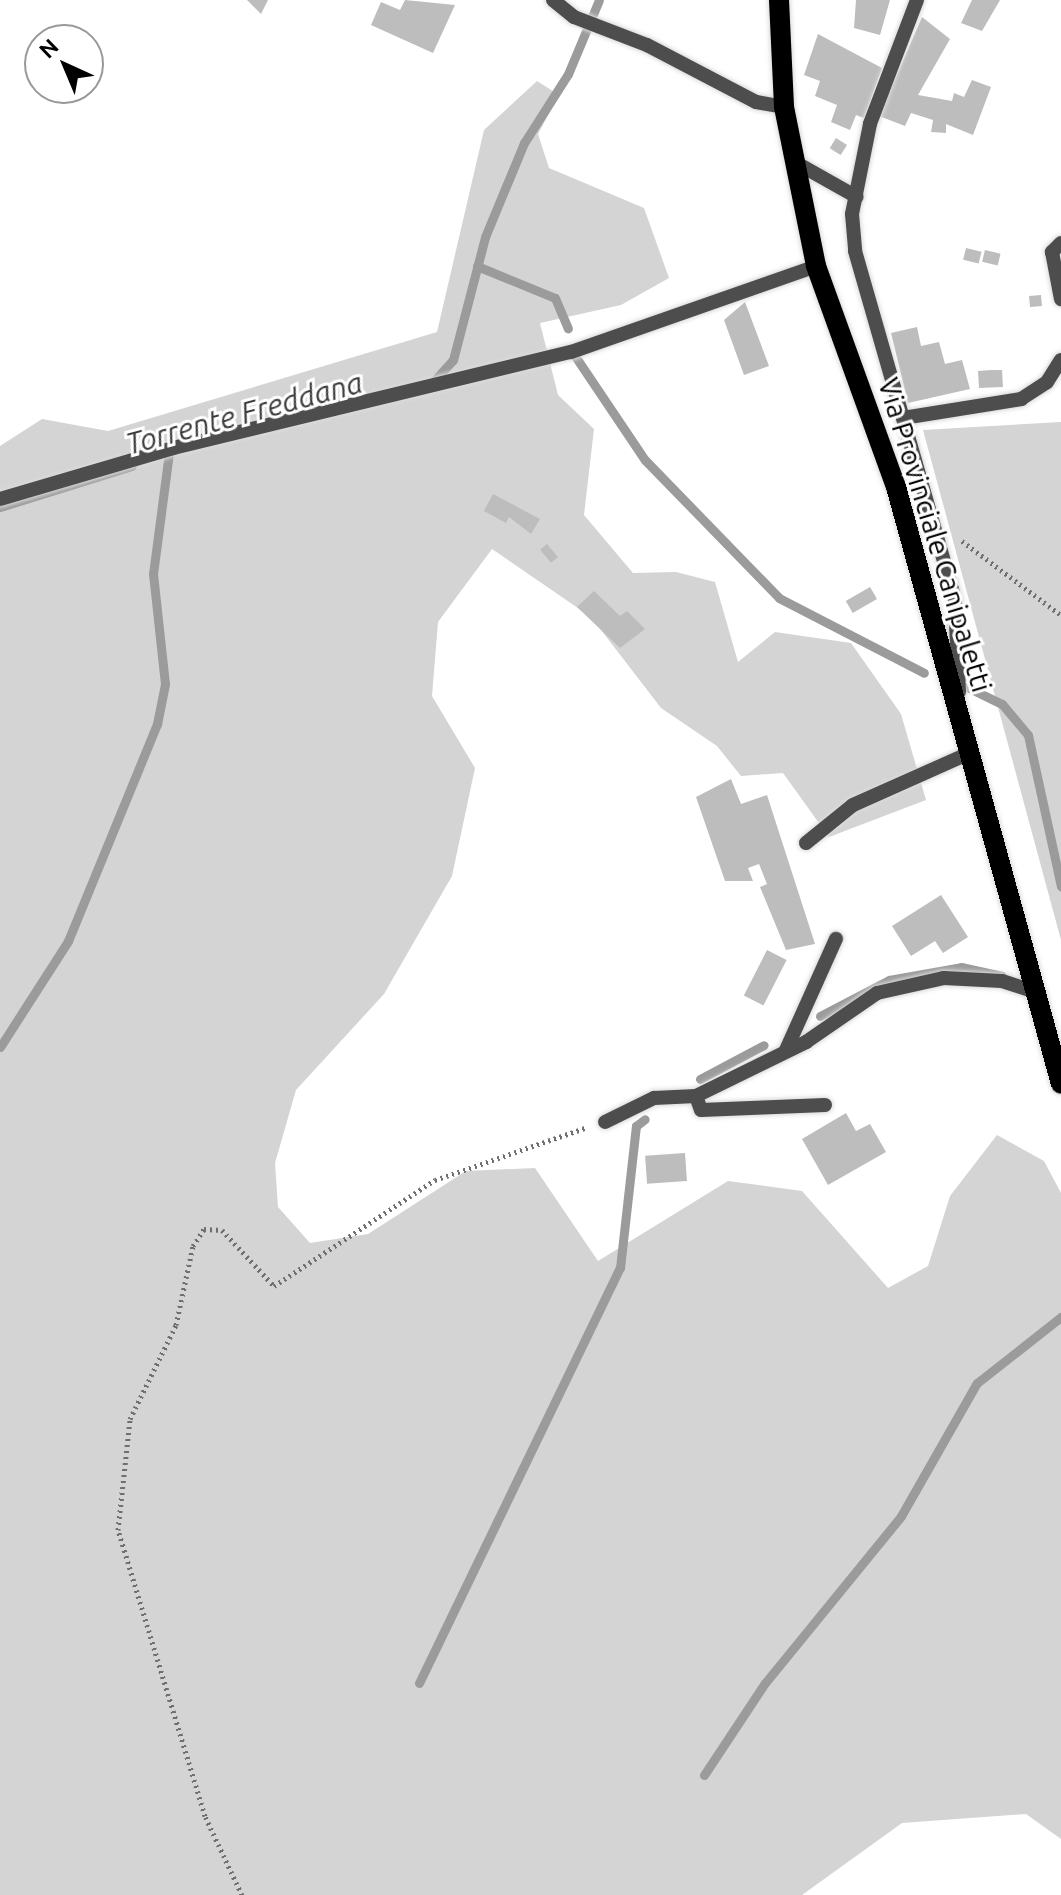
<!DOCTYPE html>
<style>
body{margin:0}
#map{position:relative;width:1061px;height:1895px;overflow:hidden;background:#fff;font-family:Ubuntu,sans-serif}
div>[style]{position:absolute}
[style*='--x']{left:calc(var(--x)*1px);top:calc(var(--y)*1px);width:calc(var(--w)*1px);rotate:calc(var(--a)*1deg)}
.green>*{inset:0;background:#d4d4d4}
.stream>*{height:9px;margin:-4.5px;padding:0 4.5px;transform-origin:4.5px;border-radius:4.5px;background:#9b9b9b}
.building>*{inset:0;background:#bdbdbd;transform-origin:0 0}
.path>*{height:5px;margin-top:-2.5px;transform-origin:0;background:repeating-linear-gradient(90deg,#6f6f6f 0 2px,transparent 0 6px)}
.roads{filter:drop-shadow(0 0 2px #dbdbdb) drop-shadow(0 0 2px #dbdbdb)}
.minor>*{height:14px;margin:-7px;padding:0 7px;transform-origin:7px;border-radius:7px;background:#4d4d4d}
.major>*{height:20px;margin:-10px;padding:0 10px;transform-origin:10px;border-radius:10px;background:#000}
span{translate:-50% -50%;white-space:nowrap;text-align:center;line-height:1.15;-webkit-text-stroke:6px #fff;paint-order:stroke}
.street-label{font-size:28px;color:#000}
.water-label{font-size:30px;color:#3c3c3c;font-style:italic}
.north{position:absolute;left:24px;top:24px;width:80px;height:80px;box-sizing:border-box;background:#fff;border:2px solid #999;border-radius:50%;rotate:316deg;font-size:22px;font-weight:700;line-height:32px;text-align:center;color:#000}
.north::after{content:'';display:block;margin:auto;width:28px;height:36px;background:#000;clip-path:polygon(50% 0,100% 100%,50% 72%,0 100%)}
</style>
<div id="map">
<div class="green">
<div style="clip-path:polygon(537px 81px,559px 95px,538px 134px,549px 168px,644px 208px,669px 278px,621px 305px,540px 323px,558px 395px,594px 429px,584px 515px,633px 573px,676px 572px,715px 582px,738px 662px,775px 632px,851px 643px,901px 714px,926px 800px,829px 837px,783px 773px,741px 776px,717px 746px,661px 708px,591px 617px,492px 549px,438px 622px,432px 696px,475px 768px,452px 876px,384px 994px,296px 1090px,275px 1163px,278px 1207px,310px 1243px,368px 1234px,466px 1171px,535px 1168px,598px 1261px,728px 1181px,802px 1191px,888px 1288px,928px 1266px,950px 1196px,997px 1135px,1044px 1161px,1061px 1193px,1061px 1839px,1026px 1814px,902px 1823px,802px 1895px,0 1895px,0 446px,42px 419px,108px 431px,437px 332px,484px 130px)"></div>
<div style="clip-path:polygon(1061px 422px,1061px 940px,923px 430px)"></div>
</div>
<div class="stream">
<div style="--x:477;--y:266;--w:84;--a:22.3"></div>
<div style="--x:555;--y:298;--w:33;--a:67"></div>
<div style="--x:575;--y:356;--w:125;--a:56.1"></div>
<div style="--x:645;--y:460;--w:192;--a:45.8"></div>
<div style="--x:779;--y:598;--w:163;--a:27.3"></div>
<div style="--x:433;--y:382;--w:30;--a:-48"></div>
<div style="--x:453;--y:360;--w:127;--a:-75.4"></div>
<div style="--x:485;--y:237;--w:102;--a:-67.5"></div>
<div style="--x:524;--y:143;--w:82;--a:-57.5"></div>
<div style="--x:568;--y:74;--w:80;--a:-67.3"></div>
<div style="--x:0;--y:507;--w:138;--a:-17.3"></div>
<div style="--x:967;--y:687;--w:39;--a:26"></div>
<div style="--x:1002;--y:704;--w:40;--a:50"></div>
<div style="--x:1028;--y:735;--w:155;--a:77.7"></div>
<div style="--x:820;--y:1016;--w:78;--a:-27.6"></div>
<div style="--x:889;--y:980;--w:73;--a:-10.2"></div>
<div style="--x:961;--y:967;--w:42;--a:12.4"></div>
<div style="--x:0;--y:1047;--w:126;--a:-57.3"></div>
<div style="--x:68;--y:941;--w:235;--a:-67.7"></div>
<div style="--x:157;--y:724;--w:41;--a:-78.7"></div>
<div style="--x:165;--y:684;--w:111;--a:-96.2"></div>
<div style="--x:153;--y:574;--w:123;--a:-82.5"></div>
<div style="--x:700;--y:1079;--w:72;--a:-28"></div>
<div style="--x:419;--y:1683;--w:461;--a:-64.2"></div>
<div style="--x:620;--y:1268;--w:143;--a:-83.6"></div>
<div style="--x:636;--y:1126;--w:11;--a:-38"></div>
<div style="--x:704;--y:1775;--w:110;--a:-56.5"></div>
<div style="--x:765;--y:1683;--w:215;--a:-50.8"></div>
<div style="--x:901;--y:1516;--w:153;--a:-60.3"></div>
<div style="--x:977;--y:1383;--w:107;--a:-38.2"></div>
</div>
<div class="building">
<div style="clip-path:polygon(247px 0,268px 0,261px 14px)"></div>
<div style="clip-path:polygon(405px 0,455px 5px,433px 53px,371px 25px,381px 2px,400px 10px)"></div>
<div style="clip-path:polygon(856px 0,890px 0,880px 35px,854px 28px)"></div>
<div style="clip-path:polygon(972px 0,1000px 0,982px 31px,961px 23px)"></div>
<div style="clip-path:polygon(922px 17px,950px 39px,918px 95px,952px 101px,954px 93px,964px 97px,972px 80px,991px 87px,973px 135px,946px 124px,946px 133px,931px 132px,933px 120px,911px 113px,905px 126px,879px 116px)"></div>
<div style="clip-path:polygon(818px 34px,882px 68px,864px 118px,856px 115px,850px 130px,831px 122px,837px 105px,815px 96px,820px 81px,804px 75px)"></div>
<div style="left:836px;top:138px;width:13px;height:12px;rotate:32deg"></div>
<div style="left:966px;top:248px;width:16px;height:12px;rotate:14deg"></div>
<div style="left:985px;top:250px;width:16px;height:12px;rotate:14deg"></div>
<div style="left:1041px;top:295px;width:11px;height:12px;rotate:85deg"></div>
<div style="clip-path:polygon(745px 302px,769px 366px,744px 375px,724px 320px)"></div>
<div style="clip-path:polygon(917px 327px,921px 346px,939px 342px,945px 364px,962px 360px,970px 389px,908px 403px,891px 333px)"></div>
<div style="clip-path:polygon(991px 370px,1002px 370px,1003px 387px,979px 388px,978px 371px)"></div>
<div style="clip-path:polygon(493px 494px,540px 519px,531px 534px,509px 517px,506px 523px,484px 511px)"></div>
<div style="left:547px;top:544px;width:17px;height:9px;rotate:50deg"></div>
<div style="left:870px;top:587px;width:14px;height:28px;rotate:60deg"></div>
<div style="clip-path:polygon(594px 591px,620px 616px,627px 611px,645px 629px,620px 648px,577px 607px)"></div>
<div style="clip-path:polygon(731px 779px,741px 804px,767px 795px,815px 944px,786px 950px,760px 887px,767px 884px,759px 864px,748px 868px,753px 881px,725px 881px,696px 797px)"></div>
<div style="clip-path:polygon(941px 895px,968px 937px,943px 953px,935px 941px,911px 956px,892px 926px)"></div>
<div style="left:767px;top:950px;width:22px;height:51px;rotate:27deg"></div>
<div style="clip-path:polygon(846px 1113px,856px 1131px,870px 1124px,886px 1152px,828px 1185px,802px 1139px)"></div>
<div style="left:685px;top:1153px;width:28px;height:40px;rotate:86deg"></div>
</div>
<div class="path">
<div style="--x:962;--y:541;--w:124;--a:36.8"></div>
<div style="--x:242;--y:1895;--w:87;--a:-115.1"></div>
<div style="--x:205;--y:1816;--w:299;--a:-106.9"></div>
<div style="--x:118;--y:1530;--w:112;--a:-83.8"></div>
<div style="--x:130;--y:1419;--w:105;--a:-63.9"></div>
<div style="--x:176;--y:1325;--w:81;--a:-77.9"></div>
<div style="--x:193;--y:1246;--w:20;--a:-57"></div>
<div style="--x:204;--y:1229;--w:18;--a:3"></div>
<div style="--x:222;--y:1230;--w:76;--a:47.1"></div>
<div style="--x:274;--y:1286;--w:193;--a:-33.4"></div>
<div style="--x:435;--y:1180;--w:159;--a:-19.1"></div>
</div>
<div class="roads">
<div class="minor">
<div style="--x:553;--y:0;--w:27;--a:39"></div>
<div style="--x:574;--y:17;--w:78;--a:21"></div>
<div style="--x:647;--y:45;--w:123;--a:27.6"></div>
<div style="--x:756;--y:102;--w:28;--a:10"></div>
<div style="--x:917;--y:0;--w:133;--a:110.8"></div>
<div style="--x:870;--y:124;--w:92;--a:101.3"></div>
<div style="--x:852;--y:214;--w:37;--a:85"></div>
<div style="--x:855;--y:251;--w:363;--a:74"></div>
<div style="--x:955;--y:600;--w:92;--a:87.5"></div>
<div style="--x:793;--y:161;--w:73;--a:29.4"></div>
<div style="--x:1061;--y:243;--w:13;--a:135"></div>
<div style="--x:1052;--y:252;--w:48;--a:79.2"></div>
<div style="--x:903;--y:418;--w:120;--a:-9.1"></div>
<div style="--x:1021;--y:399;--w:31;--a:-33"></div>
<div style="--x:1047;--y:382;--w:26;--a:-58"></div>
<div style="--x:0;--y:499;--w:180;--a:-16.4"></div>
<div style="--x:173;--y:448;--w:409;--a:-13.6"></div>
<div style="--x:571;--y:352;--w:260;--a:-19.3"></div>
<div style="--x:806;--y:843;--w:60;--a:-39"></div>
<div style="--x:853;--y:805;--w:128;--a:-24"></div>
<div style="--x:786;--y:1050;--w:122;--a:-65.8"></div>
<div style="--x:825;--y:1105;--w:124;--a:177.7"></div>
<div style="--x:701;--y:1110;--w:15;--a:-110"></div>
<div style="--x:696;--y:1096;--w:123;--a:-26.1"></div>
<div style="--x:806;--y:1042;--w:86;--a:-34.6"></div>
<div style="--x:877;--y:993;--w:69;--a:-12.6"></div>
<div style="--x:944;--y:978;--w:58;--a:3"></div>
<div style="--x:1002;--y:981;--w:36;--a:18"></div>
<div style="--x:605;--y:1122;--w:55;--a:-26.1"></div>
<div style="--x:654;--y:1098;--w:42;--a:-2.7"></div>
</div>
<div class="major">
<div style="--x:779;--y:0;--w:107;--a:87.3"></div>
<div style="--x:784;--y:107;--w:162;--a:78.6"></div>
<div style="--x:816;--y:266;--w:235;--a:70.1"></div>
<div style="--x:896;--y:487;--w:619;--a:74.55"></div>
</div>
</div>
<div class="street-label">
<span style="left:935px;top:535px;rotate:73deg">Via Provinciale Canipaletti</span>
</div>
<div class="water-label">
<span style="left:244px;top:413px;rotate:-15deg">Torrente Freddana</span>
</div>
<div class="north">N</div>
</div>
